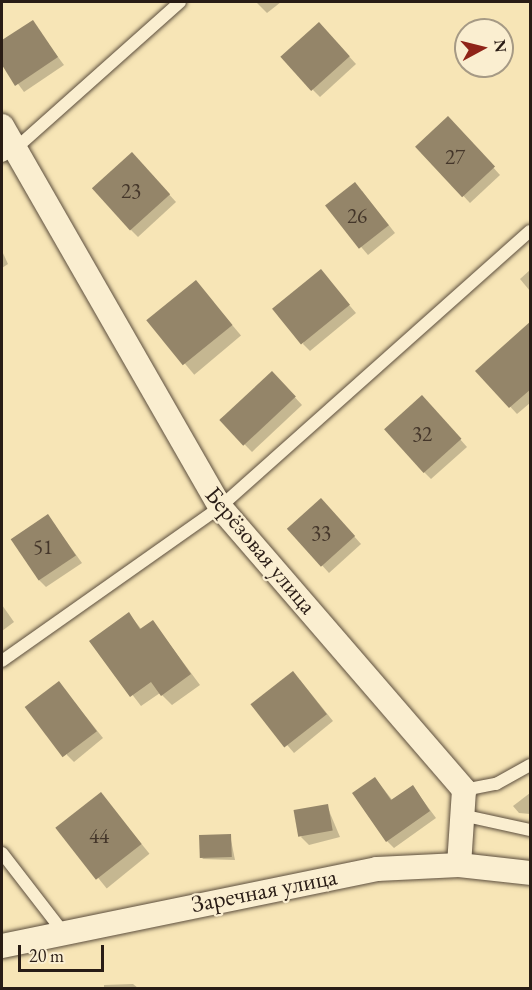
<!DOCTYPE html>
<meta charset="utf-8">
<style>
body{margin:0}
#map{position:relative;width:532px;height:990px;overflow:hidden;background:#f7e5b6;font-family:"EB Garamond",serif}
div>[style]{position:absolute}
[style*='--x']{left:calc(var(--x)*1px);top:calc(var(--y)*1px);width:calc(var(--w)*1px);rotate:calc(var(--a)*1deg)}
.shadow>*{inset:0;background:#0003;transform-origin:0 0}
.building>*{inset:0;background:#948569;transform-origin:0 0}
.roads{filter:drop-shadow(0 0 2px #5c4e3d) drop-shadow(0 0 2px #5c4e3d)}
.service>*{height:12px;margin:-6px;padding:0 6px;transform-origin:6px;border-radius:6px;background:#faeed0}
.minor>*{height:24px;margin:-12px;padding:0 12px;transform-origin:12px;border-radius:12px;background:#faeed0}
span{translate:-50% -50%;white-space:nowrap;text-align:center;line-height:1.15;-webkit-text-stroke:4.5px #faeed0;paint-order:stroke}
.number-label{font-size:21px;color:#44362a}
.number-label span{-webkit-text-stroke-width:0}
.street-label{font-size:24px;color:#291c15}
.frame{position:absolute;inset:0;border:3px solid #291c15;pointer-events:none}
.north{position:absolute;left:454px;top:18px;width:60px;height:60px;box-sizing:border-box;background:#faeed0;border:2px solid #a69a85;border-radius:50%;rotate:83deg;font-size:16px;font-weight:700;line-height:24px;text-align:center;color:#291c15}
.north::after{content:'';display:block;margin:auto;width:21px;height:27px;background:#8f2418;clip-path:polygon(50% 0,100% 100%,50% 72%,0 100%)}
.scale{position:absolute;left:18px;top:945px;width:86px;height:27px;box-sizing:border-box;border:3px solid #291c15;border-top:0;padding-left:8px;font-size:18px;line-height:21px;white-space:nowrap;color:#291c15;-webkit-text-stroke:4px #faeed0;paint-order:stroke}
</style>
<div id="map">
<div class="shadow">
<div style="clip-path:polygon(256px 2px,281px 2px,267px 13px)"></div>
<div style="clip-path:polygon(32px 22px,64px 65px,24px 92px,2px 62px,2px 42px)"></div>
<div style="clip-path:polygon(326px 31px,356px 64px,320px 97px,313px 90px)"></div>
<div style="clip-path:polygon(455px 125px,500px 175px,470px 203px,417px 146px)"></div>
<div style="clip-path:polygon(139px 161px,176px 202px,138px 237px,131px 230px)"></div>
<div style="clip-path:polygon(362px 191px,395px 233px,368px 255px,327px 207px)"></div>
<div style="clip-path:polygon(2px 251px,8px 264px,2px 268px)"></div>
<div style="clip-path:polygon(530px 270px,530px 291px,520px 279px)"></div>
<div style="clip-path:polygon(327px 279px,356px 313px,310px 351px,303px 344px)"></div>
<div style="left:196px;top:282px;width:70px;height:61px;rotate:50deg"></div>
<div style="clip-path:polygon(530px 323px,530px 403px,517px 414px,477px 371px)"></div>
<div style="clip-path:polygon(279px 380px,302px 405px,252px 452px,220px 419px)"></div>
<div style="clip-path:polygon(429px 404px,467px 447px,431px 479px,424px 472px)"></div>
<div style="clip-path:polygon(328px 507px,361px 544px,329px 573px,289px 529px)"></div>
<div style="clip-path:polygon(48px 516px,82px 563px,46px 587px,39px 580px)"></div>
<div style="clip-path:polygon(2px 605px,14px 622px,2px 631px)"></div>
<div style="clip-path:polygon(129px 614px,142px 630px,153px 622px,200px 685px,172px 705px,160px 693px,141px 706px,91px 641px)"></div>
<div style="clip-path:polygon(300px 680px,333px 721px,294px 753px,253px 705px)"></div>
<div style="clip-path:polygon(59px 683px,103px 738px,74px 762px,67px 755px)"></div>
<div style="clip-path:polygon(375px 778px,393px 801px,413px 787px,436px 818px,394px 848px,387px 841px)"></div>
<div style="clip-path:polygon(530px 793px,530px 814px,519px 813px,513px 806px)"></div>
<div style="left:101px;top:794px;width:77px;height:55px;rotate:51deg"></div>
<div style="clip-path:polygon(327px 806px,340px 837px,309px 845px,301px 837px)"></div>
<div style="clip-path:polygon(230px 835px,235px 860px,202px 859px)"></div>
<div style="clip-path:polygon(133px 984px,138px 988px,104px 988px,104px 985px)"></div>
</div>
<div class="building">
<div style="clip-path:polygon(33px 20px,58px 57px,15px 86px,2px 65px,2px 40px)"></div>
<div style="left:319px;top:22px;width:46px;height:52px;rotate:48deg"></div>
<div style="left:448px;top:116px;width:69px;height:45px;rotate:47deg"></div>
<div style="left:132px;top:152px;width:57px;height:54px;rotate:48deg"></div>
<div style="left:355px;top:182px;width:55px;height:38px;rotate:52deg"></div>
<div style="left:321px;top:269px;width:46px;height:63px;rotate:51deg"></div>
<div style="left:196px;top:280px;width:58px;height:64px;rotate:51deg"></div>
<div style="clip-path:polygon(531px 321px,531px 389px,509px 408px,475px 371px)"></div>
<div style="left:272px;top:371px;width:35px;height:72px;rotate:47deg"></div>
<div style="left:422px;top:395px;width:59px;height:51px;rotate:48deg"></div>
<div style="left:321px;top:498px;width:51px;height:46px;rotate:48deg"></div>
<div style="left:48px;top:514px;width:50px;height:45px;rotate:56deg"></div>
<div style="clip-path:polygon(129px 612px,140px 629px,153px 620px,191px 674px,161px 696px,151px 682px,130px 697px,89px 641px)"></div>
<div style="left:293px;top:671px;width:55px;height:54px;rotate:52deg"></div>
<div style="left:59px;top:681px;width:63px;height:43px;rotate:53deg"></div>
<div style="clip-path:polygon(375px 777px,391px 800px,413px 785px,430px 811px,386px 842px,352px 793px)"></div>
<div style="left:101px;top:792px;width:66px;height:58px;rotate:52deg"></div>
<div style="left:328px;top:804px;width:27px;height:35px;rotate:80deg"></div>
<div style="left:231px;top:834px;width:23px;height:32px;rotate:88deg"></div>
</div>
<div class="roads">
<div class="service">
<div style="--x:2;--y:156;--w:15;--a:-28"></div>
<div style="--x:15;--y:149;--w:221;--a:-41.7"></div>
<div style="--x:2;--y:661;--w:267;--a:-35.2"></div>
<div style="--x:220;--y:507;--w:415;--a:-41.7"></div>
<div style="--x:464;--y:790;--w:33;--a:-11"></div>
<div style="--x:496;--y:784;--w:39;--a:-29"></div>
<div style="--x:466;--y:816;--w:66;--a:12.3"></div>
<div style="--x:2;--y:853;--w:100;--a:52.3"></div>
</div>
<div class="minor">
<div style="--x:2;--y:126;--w:439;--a:60.2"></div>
<div style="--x:220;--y:507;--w:374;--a:49.2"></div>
<div style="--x:464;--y:790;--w:75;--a:93.8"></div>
<div style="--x:2;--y:946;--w:383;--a:-11.6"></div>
<div style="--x:377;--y:869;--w:82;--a:-2.8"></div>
<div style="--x:459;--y:865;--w:71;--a:6.4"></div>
</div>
</div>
<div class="number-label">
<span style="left:455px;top:157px">27</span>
<span style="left:131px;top:191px">23</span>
<span style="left:357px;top:216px">26</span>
<span style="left:422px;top:434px">32</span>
<span style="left:321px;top:533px">33</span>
<span style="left:43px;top:547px">51</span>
<span style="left:99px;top:836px">44</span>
</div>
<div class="street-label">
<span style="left:261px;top:550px;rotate:50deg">Берёзовая улица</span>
<span style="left:264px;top:890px;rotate:-11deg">Заречная улица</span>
</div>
<div class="frame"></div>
<div class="north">N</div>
<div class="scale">20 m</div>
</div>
